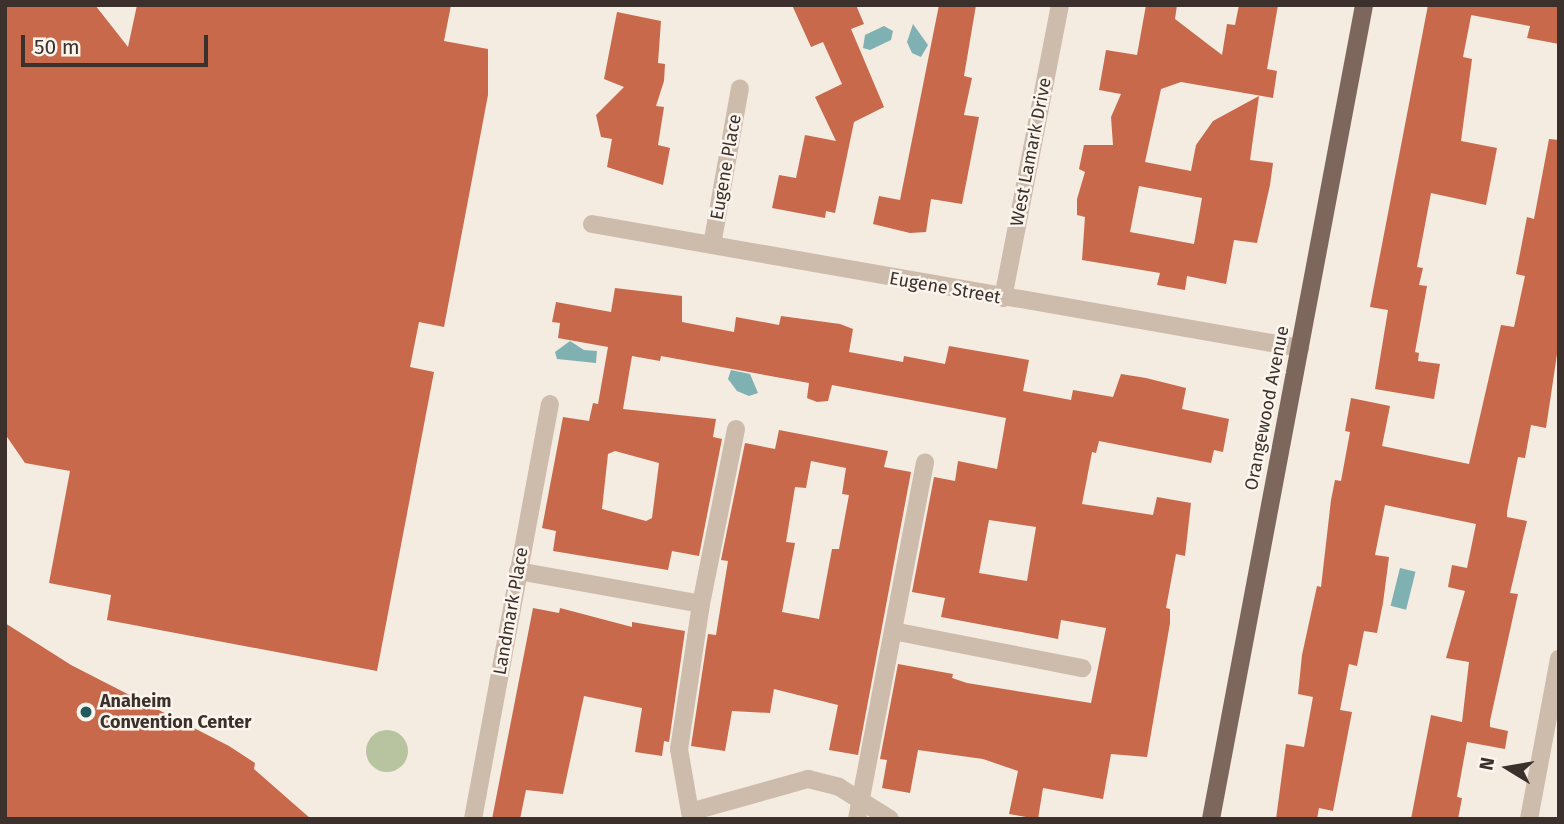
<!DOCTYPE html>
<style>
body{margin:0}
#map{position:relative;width:1564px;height:824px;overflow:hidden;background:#f4ebe1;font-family:"Fira Sans",sans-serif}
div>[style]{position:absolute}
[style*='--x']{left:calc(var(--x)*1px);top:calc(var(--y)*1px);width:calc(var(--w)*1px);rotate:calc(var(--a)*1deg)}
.green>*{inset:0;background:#b8c4a0}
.round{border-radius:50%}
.water>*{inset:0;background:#7fb0b2;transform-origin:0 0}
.building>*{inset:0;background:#c8694b}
.minor>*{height:18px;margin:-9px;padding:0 9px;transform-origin:9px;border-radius:9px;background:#cdbbac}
.major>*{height:18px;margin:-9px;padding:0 9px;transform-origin:9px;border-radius:9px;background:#7d675c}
.dots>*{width:19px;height:19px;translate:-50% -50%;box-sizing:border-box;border:4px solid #fbf5ee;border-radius:50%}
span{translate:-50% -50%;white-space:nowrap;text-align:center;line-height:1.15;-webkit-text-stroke:5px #fbf5ee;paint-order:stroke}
.street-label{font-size:18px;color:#3b302b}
.poi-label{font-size:18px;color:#3b302b;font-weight:700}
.left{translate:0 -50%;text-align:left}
.frame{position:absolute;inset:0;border:7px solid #3b302b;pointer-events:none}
.north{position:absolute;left:1473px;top:733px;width:70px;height:70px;-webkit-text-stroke:5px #fbf5ee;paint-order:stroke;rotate:281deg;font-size:19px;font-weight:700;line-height:28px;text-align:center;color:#3b302b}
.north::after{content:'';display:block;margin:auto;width:24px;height:32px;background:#3b302b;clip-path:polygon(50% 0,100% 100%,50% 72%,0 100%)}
.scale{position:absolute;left:21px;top:35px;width:187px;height:32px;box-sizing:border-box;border:4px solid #3b302b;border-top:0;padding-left:9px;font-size:21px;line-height:24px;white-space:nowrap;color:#3b302b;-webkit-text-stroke:5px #fbf5ee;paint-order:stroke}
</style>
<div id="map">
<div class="green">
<div class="round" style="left:366px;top:730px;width:42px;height:42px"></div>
</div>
<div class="water">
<div style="clip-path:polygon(913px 24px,928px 45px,921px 57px,912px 53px,907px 42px)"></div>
<div style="clip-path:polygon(884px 26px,893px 31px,891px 40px,870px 50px,863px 48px,865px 35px)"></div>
<div style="clip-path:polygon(570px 341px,584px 350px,597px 351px,596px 363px,557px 359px,555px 352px)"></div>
<div style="clip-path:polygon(731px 370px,750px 374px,758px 393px,749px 396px,737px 391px,728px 379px)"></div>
<div style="left:1400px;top:568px;width:16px;height:39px;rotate:14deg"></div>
</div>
<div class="building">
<div style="clip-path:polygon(5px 5px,95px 5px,128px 47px,137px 5px,451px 5px,444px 41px,488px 49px,488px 95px,444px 327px,419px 322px,410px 367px,434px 372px,377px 671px,107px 620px,111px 595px,49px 583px,70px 471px,25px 463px,5px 434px)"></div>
<div style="clip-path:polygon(792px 5px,856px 5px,864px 24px,851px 29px,884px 107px,854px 122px,835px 213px,826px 211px,825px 218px,772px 208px,779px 175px,796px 178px,805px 135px,836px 141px,815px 97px,842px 84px,823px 42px,811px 47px)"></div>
<div style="clip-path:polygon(939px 5px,976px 5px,964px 76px,972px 78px,964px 115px,979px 117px,962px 204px,931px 199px,926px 232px,910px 233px,873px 224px,879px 196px,900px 200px)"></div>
<div style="clip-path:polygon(evenodd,1146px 5px,1177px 5px,1175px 19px,1222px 55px,1227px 24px,1235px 25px,1239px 5px,1278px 5px,1267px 69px,1277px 71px,1273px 98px,1181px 82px,1161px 89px,1145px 162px,1191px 171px,1196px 145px,1213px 121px,1259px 96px,1250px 160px,1273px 163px,1270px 185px,1257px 243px,1234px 240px,1226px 284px,1187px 276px,1185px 290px,1157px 285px,1160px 273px,1082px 260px,1085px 217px,1077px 215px,1077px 199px,1085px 172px,1079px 169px,1084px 145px,1113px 145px,1111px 117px,1121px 94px,1099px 90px,1106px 50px,1137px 55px,1146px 5px,1139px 186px,1202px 198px,1194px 244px,1130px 232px,1139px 186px)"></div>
<div style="clip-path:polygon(1428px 5px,1559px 5px,1559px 44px,1527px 38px,1530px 26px,1471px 15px,1472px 11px,1463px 57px,1472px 59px,1461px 141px,1497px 148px,1486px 205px,1431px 193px,1417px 267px,1423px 268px,1419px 285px,1427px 286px,1415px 352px,1419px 353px,1418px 361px,1440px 364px,1434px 399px,1375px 389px,1388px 310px,1370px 307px)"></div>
<div style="clip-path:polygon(617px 12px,661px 21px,658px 63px,665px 64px,664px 81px,656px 106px,664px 107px,658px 145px,670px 148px,663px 185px,607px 167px,612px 139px,601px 137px,596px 115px,624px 87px,604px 79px)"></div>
<div style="clip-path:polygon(1549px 139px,1559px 140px,1559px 341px,1546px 428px,1531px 425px,1525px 458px,1518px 457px,1507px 512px,1507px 517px,1527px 521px,1510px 593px,1518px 594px,1490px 721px,1490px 727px,1508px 731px,1505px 749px,1467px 742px,1457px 797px,1462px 798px,1458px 819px,1411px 819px,1431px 715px,1462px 722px,1469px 662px,1446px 658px,1465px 591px,1448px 587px,1452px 565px,1467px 568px,1476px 524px,1385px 505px,1375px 555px,1389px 557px,1383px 603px,1377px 633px,1364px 631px,1357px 666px,1349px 664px,1340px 710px,1352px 712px,1333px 811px,1319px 808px,1317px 819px,1276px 819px,1286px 744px,1304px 747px,1313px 697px,1298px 694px,1302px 655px,1317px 586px,1321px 587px,1331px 500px,1335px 480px,1341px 481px,1350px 432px,1345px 431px,1351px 398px,1390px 406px,1382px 446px,1469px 464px,1501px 325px,1514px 327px,1525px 276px,1516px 274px,1527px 217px,1534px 219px)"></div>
<div style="clip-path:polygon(evenodd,615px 288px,682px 296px,682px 322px,734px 332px,736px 317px,779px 325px,781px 316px,840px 324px,853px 329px,849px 352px,903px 362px,904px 356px,945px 364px,949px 346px,1029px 360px,1023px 391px,1071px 400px,1073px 390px,1113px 397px,1121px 374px,1146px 378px,1186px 388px,1182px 409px,1229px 419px,1223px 452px,1214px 450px,1211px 463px,1099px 441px,1096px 453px,1092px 452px,1082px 504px,1153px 515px,1157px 497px,1191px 503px,1185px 556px,1176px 554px,1166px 608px,1170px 609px,1170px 623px,1147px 757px,1111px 754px,1103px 799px,1043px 788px,1038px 819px,1009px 814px,1018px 771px,983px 759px,918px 750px,910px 793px,882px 788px,887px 760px,880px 759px,898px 664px,953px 674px,952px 678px,967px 683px,1091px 703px,1106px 628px,1061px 620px,1058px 639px,941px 617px,945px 598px,912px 592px,934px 477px,955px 481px,958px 461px,997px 469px,1006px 418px,832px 385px,828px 401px,817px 402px,807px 398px,809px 383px,661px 356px,660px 361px,632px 356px,623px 409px,716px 419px,713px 437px,722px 439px,699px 556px,672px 551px,668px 570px,553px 551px,556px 531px,542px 528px,563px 417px,589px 421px,593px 403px,598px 404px,608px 347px,558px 338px,560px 323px,552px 322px,556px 302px,611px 312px,615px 288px,615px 451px,659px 463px,652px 518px,646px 521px,602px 509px,608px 454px,615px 451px,615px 288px,989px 520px,1036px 527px,1027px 581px,979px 573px,989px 520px)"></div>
<div style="clip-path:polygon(evenodd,779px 430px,888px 451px,884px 467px,911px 472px,858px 755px,829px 750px,838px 705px,774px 689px,770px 713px,732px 711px,725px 751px,691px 746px,708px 634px,716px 635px,728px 561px,721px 560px,745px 443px,775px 449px,779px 430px,811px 461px,846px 468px,842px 494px,849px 495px,839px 549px,832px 549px,819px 619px,782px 612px,795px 543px,786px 542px,795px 487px,806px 488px,811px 461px)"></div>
<div style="clip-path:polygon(533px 608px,559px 613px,560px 608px,632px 627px,632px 622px,685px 631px,669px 742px,664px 741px,662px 756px,635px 752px,642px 708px,584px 696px,563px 794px,526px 790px,520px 819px,492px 819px)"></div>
<div style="clip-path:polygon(5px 623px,71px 665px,229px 746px,255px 763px,254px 769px,311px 819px,5px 819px)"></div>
</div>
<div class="minor">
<div style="--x:592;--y:224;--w:719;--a:9.93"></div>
<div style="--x:712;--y:245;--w:159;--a:-79.9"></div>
<div style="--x:1003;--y:298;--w:298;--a:-79"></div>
<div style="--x:736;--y:429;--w:178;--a:101.3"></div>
<div style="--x:701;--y:604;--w:147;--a:98.6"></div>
<div style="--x:679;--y:749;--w:64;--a:80.1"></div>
<div style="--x:690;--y:812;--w:123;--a:-15.6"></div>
<div style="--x:808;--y:779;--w:32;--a:14"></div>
<div style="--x:839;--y:787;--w:60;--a:32.1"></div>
<div style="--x:518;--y:571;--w:186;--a:10.2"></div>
<div style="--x:893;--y:631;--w:193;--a:11.1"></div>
<div style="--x:473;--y:819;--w:422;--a:-79.5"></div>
<div style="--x:857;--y:819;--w:363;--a:-79.2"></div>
<div style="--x:1529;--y:819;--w:163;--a:-79.4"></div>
</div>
<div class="major">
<div style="--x:1211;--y:819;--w:828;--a:-79.35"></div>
</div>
<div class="dots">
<div style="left:86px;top:712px;background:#1f5a5e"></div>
</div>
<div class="street-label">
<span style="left:1031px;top:152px;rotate:-79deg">West Lamark Drive</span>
<span style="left:726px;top:167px;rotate:-80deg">Eugene Place</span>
<span style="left:945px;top:288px;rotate:10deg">Eugene Street</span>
<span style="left:1267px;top:408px;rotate:-79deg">Orangewood Avenue</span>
<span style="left:511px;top:611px;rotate:-80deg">Landmark Place</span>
</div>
<div class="poi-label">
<span class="left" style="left:100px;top:712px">Anaheim<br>Convention Center</span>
</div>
<div class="frame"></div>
<div class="north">N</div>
<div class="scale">50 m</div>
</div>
